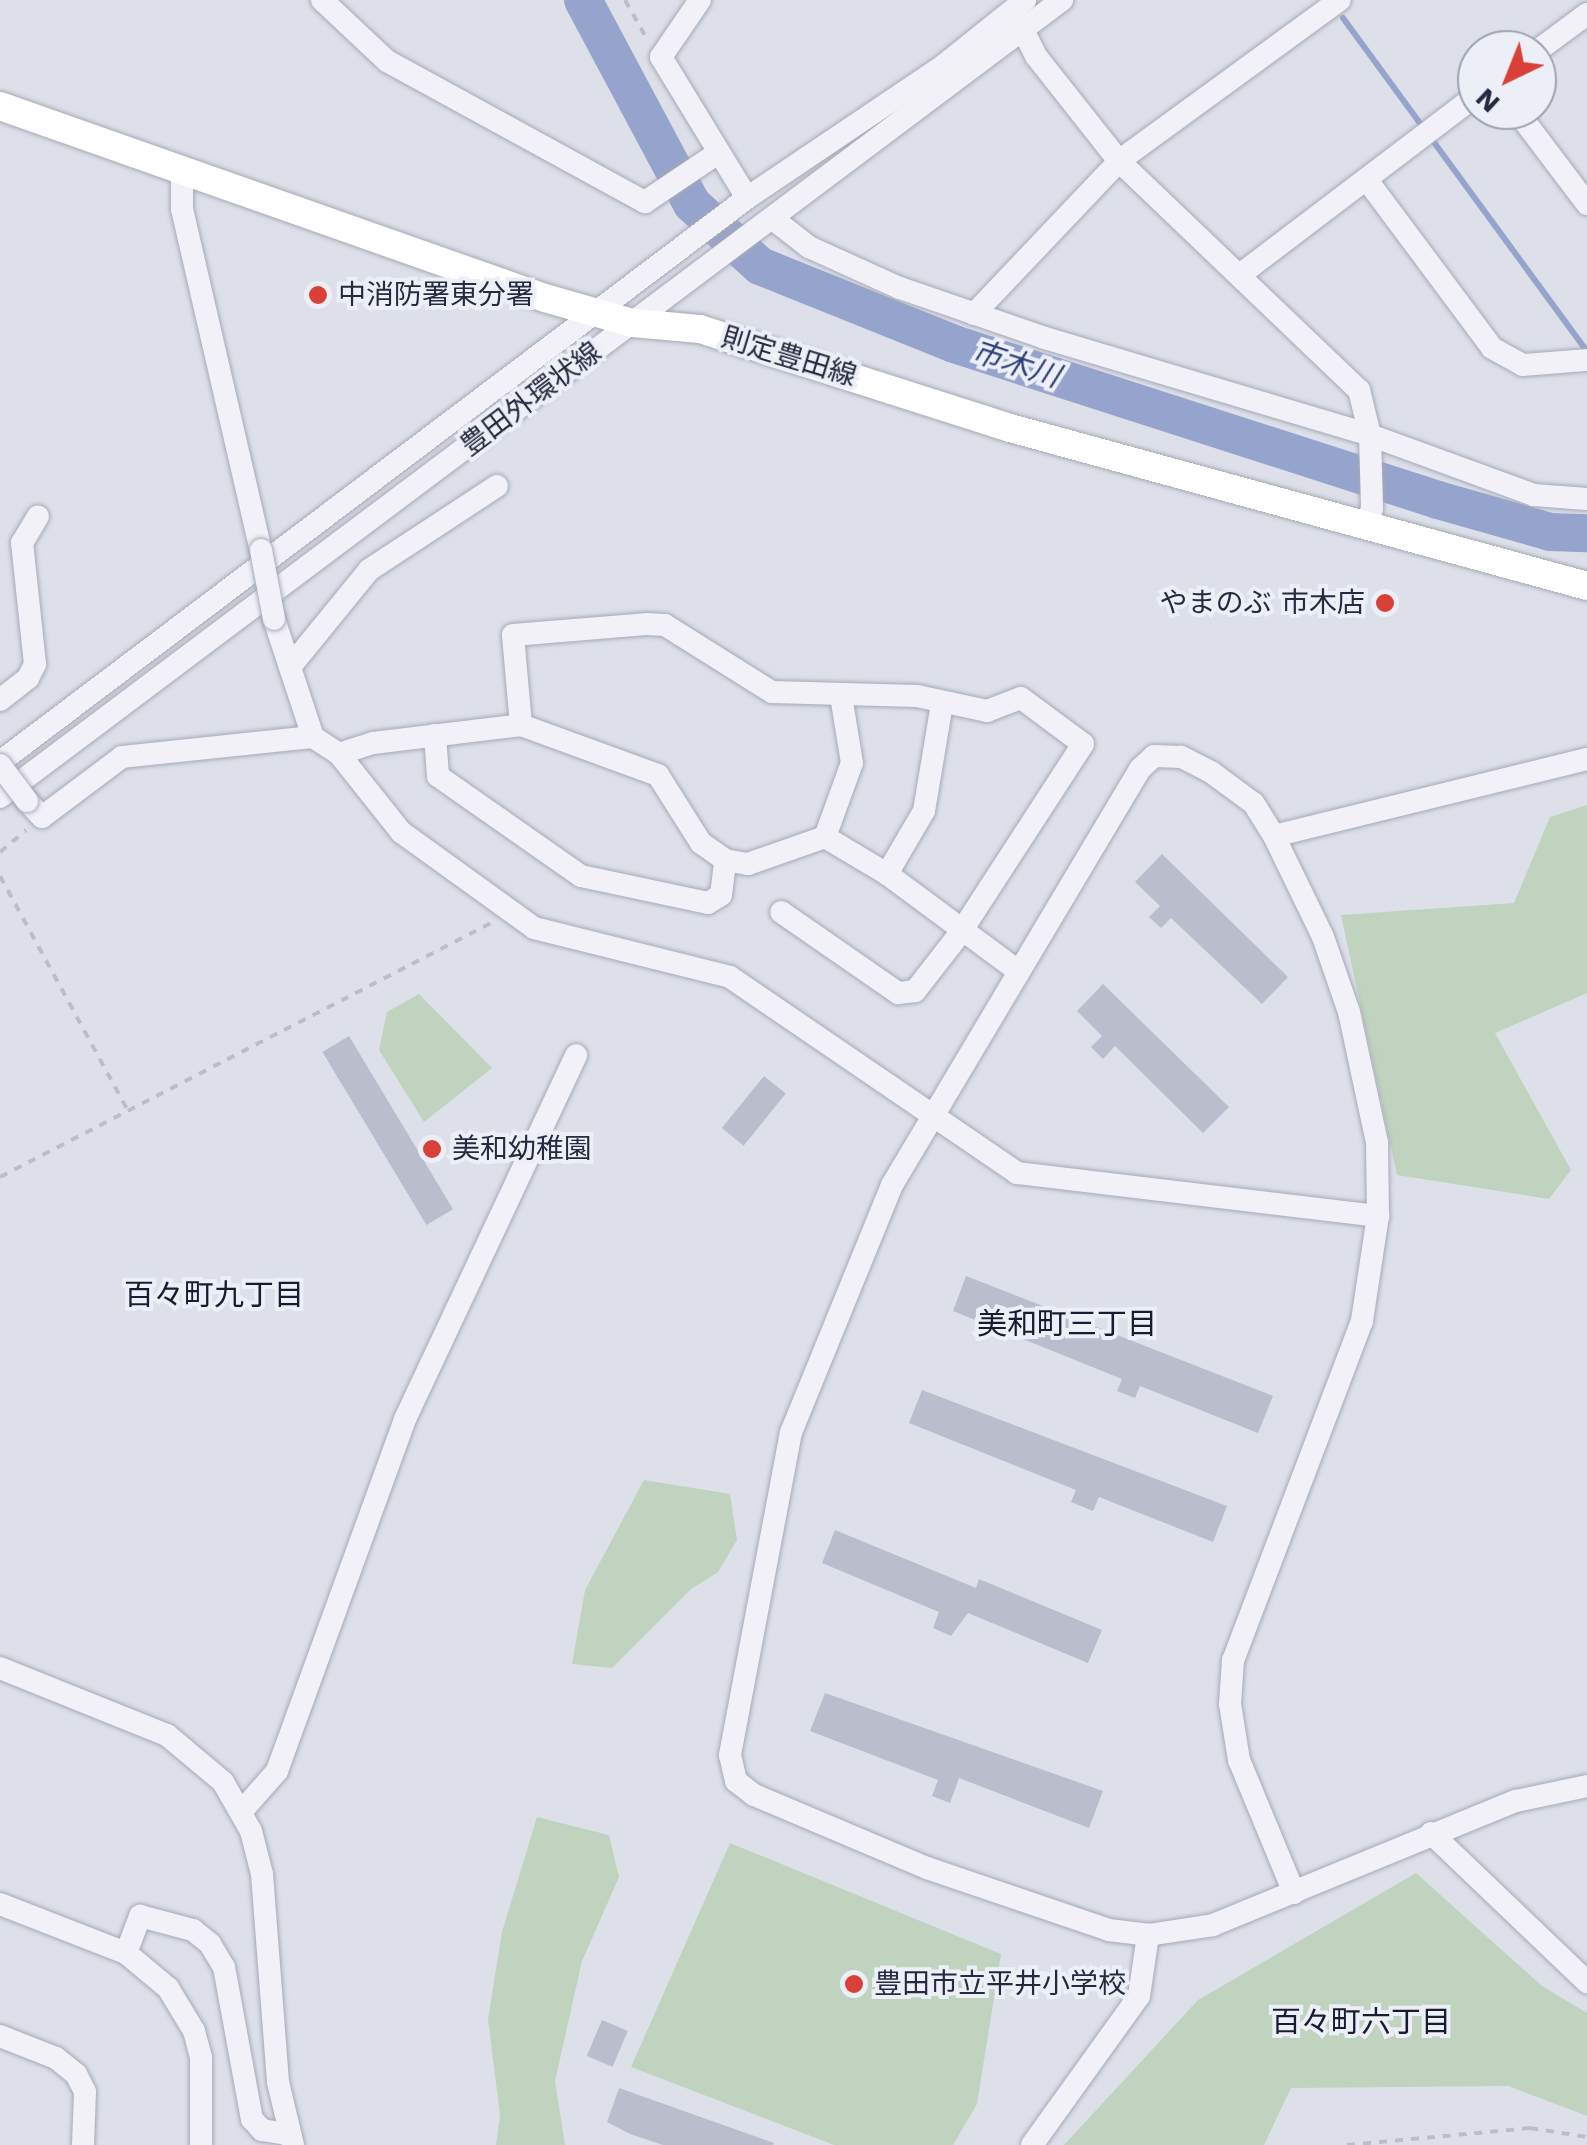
<!DOCTYPE html>
<meta charset="utf-8">
<style>
body{margin:0}
#map{position:relative;width:1587px;height:2145px;overflow:hidden;background:#dde0e9;font-family:"Work Sans","Noto Sans JP",sans-serif}
div>[style]{position:absolute}
[style*='--x']{left:calc(var(--x)*1px);top:calc(var(--y)*1px);width:calc(var(--w)*1px);rotate:calc(var(--a)*1deg)}
.green>*{inset:0;background:#bfd3be}
.stream>*{height:6px;margin:-3px;padding:0 3px;transform-origin:3px;border-radius:3px;background:#95a4cc}
.river>*{height:38px;margin:-19px;padding:0 19px;transform-origin:19px;border-radius:19px;background:#95a4cc}
.building>*{inset:0;background:#babdcc;transform-origin:0 0}
.path>*{height:4px;margin-top:-2px;transform-origin:0;background:repeating-linear-gradient(90deg,#bcbdc8 0 8px,transparent 0 16px)}
.roads{filter:drop-shadow(0 0 2px #a6a9b7) drop-shadow(0 0 2px #a6a9b7)}
.minor>*{height:22px;margin:-11px;padding:0 11px;transform-origin:11px;border-radius:11px;background:#f1f1f7}
.major>*{height:28px;margin:-14px;padding:0 14px;transform-origin:14px;border-radius:14px;background:#fff}
.bridges{filter:drop-shadow(0 0 2px #a6a9b7) drop-shadow(0 0 2px #a6a9b7)}
.minor-bridge>*{height:22px;margin:-11px;padding:0 11px;transform-origin:11px;border-radius:11px;background:#f1f1f7}
.dots>*{width:28px;height:28px;translate:-50% -50%;box-sizing:border-box;border:5px solid #edeff6;border-radius:50%}
span{translate:-50% -50%;white-space:nowrap;text-align:center;line-height:1.15;-webkit-text-stroke:8px #edeff6;paint-order:stroke}
.poi-label{font-size:28px;color:#262a41}
.left{translate:0 -50%;text-align:left}
.right{translate:-100% -50%;text-align:right}
.street-label{font-size:28px;color:#262a41}
.water-label{font-size:30px;color:#2c3f78;font-style:italic}
.neighbourhood-label{font-size:30px;color:#181b31}
.north{position:absolute;left:1457px;top:30px;width:100px;height:100px;box-sizing:border-box;background:#edeff6;border:2px solid #9da0ae;border-radius:50%;rotate:223deg;font-size:28px;font-weight:700;line-height:40px;text-align:center;color:#262a41}
.north::after{content:'';display:block;margin:auto;width:35px;height:45px;background:#d94037;clip-path:polygon(50% 0,100% 100%,50% 72%,0 100%)}
</style>
<div id="map">
<div class="green">
<div style="clip-path:polygon(1587px 805px,1587px 993px,1495px 1033px,1571px 1170px,1549px 1199px,1397px 1175px,1341px 915px,1514px 903px,1550px 817px)"></div>
<div style="clip-path:polygon(419px 994px,492px 1068px,424px 1122px,379px 1050px,387px 1012px)"></div>
<div style="clip-path:polygon(644px 1480px,730px 1494px,737px 1540px,718px 1572px,691px 1589px,612px 1668px,572px 1664px,585px 1590px)"></div>
<div style="clip-path:polygon(537px 1817px,609px 1835px,619px 1877px,582px 1961px,555px 2081px,565px 2145px,496px 2145px,500px 2115px,488px 2019px,502px 1932px)"></div>
<div style="clip-path:polygon(730px 1843px,1001px 1954px,977px 2104px,953px 2145px,834px 2145px,631px 2067px)"></div>
<div style="clip-path:polygon(1416px 1873px,1542px 1986px,1587px 2013px,1587px 2116px,1508px 2086px,1291px 2088px,1264px 2145px,1064px 2145px,1198px 2000px)"></div>
</div>
<div class="stream">
<div style="--x:1343;--y:18;--w:413;--a:53.8"></div>
</div>
<div class="river">
<div style="--x:583;--y:0;--w:231;--a:61.9"></div>
<div style="--x:692;--y:204;--w:92;--a:42.4"></div>
<div style="--x:760;--y:266;--w:209;--a:21.9"></div>
<div style="--x:954;--y:344;--w:509;--a:17.86"></div>
<div style="--x:1438;--y:500;--w:116;--a:15.9"></div>
<div style="--x:1550;--y:532;--w:37;--a:2"></div>
</div>
<div class="building">
<div style="clip-path:polygon(1162px 854px,1288px 977px,1262px 1004px,1171px 918px,1161px 928px,1149px 917px,1160px 906px,1135px 882px)"></div>
<div style="clip-path:polygon(1103px 984px,1229px 1107px,1203px 1133px,1115px 1046px,1103px 1059px,1091px 1047px,1102px 1036px,1077px 1011px)"></div>
<div style="left:349px;top:1036px;width:202px;height:31px;rotate:59deg"></div>
<div style="left:764px;top:1076px;width:28px;height:67px;rotate:39deg"></div>
<div style="clip-path:polygon(966px 1276px,1273px 1396px,1258px 1433px,1140px 1386px,1135px 1398px,1117px 1391px,1122px 1379px,953px 1311px)"></div>
<div style="clip-path:polygon(922px 1390px,1227px 1506px,1213px 1542px,1099px 1497px,1093px 1511px,1071px 1502px,1076px 1490px,909px 1423px)"></div>
<div style="clip-path:polygon(835px 1530px,976px 1588px,979px 1579px,1102px 1630px,1088px 1663px,968px 1613px,951px 1636px,933px 1628px,939px 1612px,822px 1563px)"></div>
<div style="clip-path:polygon(825px 1693px,1103px 1791px,1089px 1828px,959px 1778px,950px 1803px,932px 1796px,938px 1780px,810px 1731px)"></div>
<div style="left:602px;top:2020px;width:28px;height:39px;rotate:23deg"></div>
<div style="clip-path:polygon(619px 2088px,774px 2143px,773px 2145px,663px 2145px,630px 2134px,607px 2122px)"></div>
</div>
<div class="path">
<div style="--x:625;--y:0;--w:45;--a:60.6"></div>
<div style="--x:0;--y:852;--w:34;--a:-40"></div>
<div style="--x:0;--y:876;--w:265;--a:61.4"></div>
<div style="--x:0;--y:1177;--w:555;--a:-27.35"></div>
<div style="--x:1347;--y:2145;--w:184;--a:-5.3"></div>
<div style="--x:1530;--y:2128;--w:58;--a:9"></div>
</div>
<div class="roads">
<div class="minor">
<div style="--x:322;--y:0;--w:89;--a:43.2"></div>
<div style="--x:387;--y:61;--w:294;--a:28.7"></div>
<div style="--x:645;--y:202;--w:88;--a:-33.9"></div>
<div style="--x:700;--y:0;--w:69;--a:124.4"></div>
<div style="--x:661;--y:57;--w:165;--a:58.6"></div>
<div style="--x:1018;--y:20;--w:40;--a:63.4"></div>
<div style="--x:1036;--y:56;--w:134;--a:51.7"></div>
<div style="--x:1119;--y:161;--w:332;--a:43.7"></div>
<div style="--x:1359;--y:390;--w:46;--a:76.3"></div>
<div style="--x:1370;--y:435;--w:73;--a:88.4"></div>
<div style="--x:1372;--y:508;--w:21;--a:107"></div>
<div style="--x:1537;--y:51;--w:62;--a:-36.5"></div>
<div style="--x:1516;--y:110;--w:118;--a:52.9"></div>
<div style="--x:182;--y:170;--w:39;--a:90"></div>
<div style="--x:182;--y:209;--w:350;--a:77"></div>
<div style="--x:1367;--y:180;--w:209;--a:53.3"></div>
<div style="--x:1492;--y:348;--w:35;--a:29"></div>
<div style="--x:1523;--y:365;--w:64;--a:-4.5"></div>
<div style="--x:773;--y:219;--w:46;--a:37.9"></div>
<div style="--x:809;--y:247;--w:100;--a:24.3"></div>
<div style="--x:900;--y:288;--w:153;--a:19"></div>
<div style="--x:1045;--y:338;--w:339;--a:16.6"></div>
<div style="--x:1370;--y:435;--w:175;--a:20.1"></div>
<div style="--x:1534;--y:495;--w:53;--a:4.3"></div>
<div style="--x:1241;--y:274;--w:296;--a:-37.2"></div>
<div style="--x:974;--y:314;--w:211;--a:-46.5"></div>
<div style="--x:1119;--y:161;--w:273;--a:-36.1"></div>
<div style="--x:274;--y:619;--w:124;--a:71.7"></div>
<div style="--x:313;--y:737;--w:31;--a:33"></div>
<div style="--x:339;--y:754;--w:100;--a:51.5"></div>
<div style="--x:401;--y:832;--w:164;--a:35.8"></div>
<div style="--x:534;--y:928;--w:202;--a:14"></div>
<div style="--x:730;--y:977;--w:348;--a:34.3"></div>
<div style="--x:1017;--y:1173;--w:364;--a:6.8"></div>
<div style="--x:290;--y:667;--w:125;--a:-50.8"></div>
<div style="--x:369;--y:570;--w:153;--a:-33.3"></div>
<div style="--x:0;--y:700;--w:36;--a:-38"></div>
<div style="--x:28;--y:678;--w:16;--a:-63"></div>
<div style="--x:35;--y:664;--w:122;--a:-96.1"></div>
<div style="--x:22;--y:543;--w:31;--a:-59"></div>
<div style="--x:521;--y:725;--w:90;--a:-95.1"></div>
<div style="--x:513;--y:635;--w:133;--a:-4.7"></div>
<div style="--x:646;--y:624;--w:19;--a:3"></div>
<div style="--x:665;--y:625;--w:126;--a:32.1"></div>
<div style="--x:772;--y:692;--w:145;--a:1.6"></div>
<div style="--x:917;--y:696;--w:72;--a:12.1"></div>
<div style="--x:987;--y:711;--w:36;--a:-21"></div>
<div style="--x:1021;--y:698;--w:77;--a:36.6"></div>
<div style="--x:1083;--y:744;--w:224;--a:123"></div>
<div style="--x:961;--y:932;--w:75;--a:127.9"></div>
<div style="--x:915;--y:991;--w:17;--a:173"></div>
<div style="--x:898;--y:993;--w:142;--a:-145.3"></div>
<div style="--x:435;--y:735;--w:41;--a:85.8"></div>
<div style="--x:438;--y:776;--w:174;--a:35"></div>
<div style="--x:581;--y:876;--w:130;--a:12"></div>
<div style="--x:708;--y:903;--w:15;--a:-32"></div>
<div style="--x:721;--y:895;--w:35;--a:-83"></div>
<div style="--x:339;--y:754;--w:36;--a:-18"></div>
<div style="--x:373;--y:743;--w:149;--a:-6.9"></div>
<div style="--x:521;--y:725;--w:146;--a:20.1"></div>
<div style="--x:658;--y:775;--w:80;--a:57.7"></div>
<div style="--x:701;--y:843;--w:29;--a:35"></div>
<div style="--x:725;--y:860;--w:23;--a:10"></div>
<div style="--x:748;--y:864;--w:82;--a:-19.3"></div>
<div style="--x:825;--y:837;--w:72;--a:30.8"></div>
<div style="--x:887;--y:874;--w:163;--a:36.5"></div>
<div style="--x:1587;--y:759;--w:322;--a:166.2"></div>
<div style="--x:1274;--y:836;--w:39;--a:-122"></div>
<div style="--x:1253;--y:803;--w:52;--a:-143.6"></div>
<div style="--x:1211;--y:772;--w:34;--a:-153"></div>
<div style="--x:1181;--y:757;--w:27;--a:-178"></div>
<div style="--x:1154;--y:756;--w:19;--a:137"></div>
<div style="--x:1140;--y:769;--w:484;--a:120.8"></div>
<div style="--x:892;--y:1185;--w:267;--a:112.2"></div>
<div style="--x:791;--y:1432;--w:329;--a:100.7"></div>
<div style="--x:730;--y:1755;--w:27;--a:77"></div>
<div style="--x:736;--y:1781;--w:23;--a:38"></div>
<div style="--x:754;--y:1795;--w:188;--a:22.9"></div>
<div style="--x:927;--y:1868;--w:192;--a:18.8"></div>
<div style="--x:1109;--y:1930;--w:39;--a:7"></div>
<div style="--x:1148;--y:1935;--w:66;--a:-8.7"></div>
<div style="--x:1213;--y:1925;--w:327;--a:-22.3"></div>
<div style="--x:1516;--y:1801;--w:73;--a:-11.9"></div>
<div style="--x:0;--y:762;--w:936;--a:-37.05"></div>
<div style="--x:747;--y:198;--w:238;--a:-34"></div>
<div style="--x:944;--y:65;--w:104;--a:-38.7"></div>
<div style="--x:0;--y:797;--w:1328;--a:-36.89"></div>
<div style="--x:27;--y:801;--w:22;--a:47"></div>
<div style="--x:42;--y:817;--w:100;--a:-36.9"></div>
<div style="--x:122;--y:757;--w:192;--a:-6"></div>
<div style="--x:1274;--y:836;--w:112;--a:64.1"></div>
<div style="--x:1323;--y:937;--w:79;--a:70.9"></div>
<div style="--x:1349;--y:1012;--w:134;--a:77.9"></div>
<div style="--x:1377;--y:1143;--w:73;--a:89.2"></div>
<div style="--x:1378;--y:1216;--w:106;--a:98.7"></div>
<div style="--x:1362;--y:1321;--w:363;--a:110.8"></div>
<div style="--x:1233;--y:1660;--w:44;--a:93.9"></div>
<div style="--x:1230;--y:1704;--w:57;--a:80.9"></div>
<div style="--x:1239;--y:1760;--w:144;--a:67.5"></div>
<div style="--x:825;--y:837;--w:79;--a:-70"></div>
<div style="--x:852;--y:763;--w:68;--a:-99.3"></div>
<div style="--x:887;--y:874;--w:73;--a:-59.6"></div>
<div style="--x:924;--y:811;--w:109;--a:-80.5"></div>
<div style="--x:0;--y:1668;--w:180;--a:21.9"></div>
<div style="--x:167;--y:1735;--w:73;--a:40"></div>
<div style="--x:223;--y:1782;--w:56;--a:60.3"></div>
<div style="--x:251;--y:1831;--w:44;--a:75.7"></div>
<div style="--x:262;--y:1874;--w:209;--a:85.6"></div>
<div style="--x:278;--y:2082;--w:65;--a:76.6"></div>
<div style="--x:241;--y:1812;--w:55;--a:-48.7"></div>
<div style="--x:277;--y:1771;--w:375;--a:-70"></div>
<div style="--x:405;--y:1419;--w:402;--a:-64.8"></div>
<div style="--x:1431;--y:1833;--w:216;--a:43.7"></div>
<div style="--x:0;--y:1904;--w:135;--a:21.3"></div>
<div style="--x:126;--y:1953;--w:55;--a:39.8"></div>
<div style="--x:168;--y:1988;--w:50;--a:58.8"></div>
<div style="--x:194;--y:2031;--w:28;--a:75"></div>
<div style="--x:201;--y:2058;--w:87;--a:90"></div>
<div style="--x:126;--y:1953;--w:40;--a:-69"></div>
<div style="--x:140;--y:1916;--w:55;--a:14.8"></div>
<div style="--x:193;--y:1930;--w:22;--a:39"></div>
<div style="--x:210;--y:1944;--w:27;--a:59"></div>
<div style="--x:224;--y:1967;--w:155;--a:79.6"></div>
<div style="--x:252;--y:2119;--w:15;--a:48"></div>
<div style="--x:262;--y:2130;--w:26;--a:9"></div>
<div style="--x:0;--y:2036;--w:60;--a:21.4"></div>
<div style="--x:56;--y:2058;--w:26;--a:39"></div>
<div style="--x:76;--y:2074;--w:20;--a:63"></div>
<div style="--x:85;--y:2092;--w:53;--a:92.2"></div>
<div style="--x:1032;--y:2145;--w:183;--a:-54.3"></div>
<div style="--x:1139;--y:1996;--w:62;--a:-81.6"></div>
</div>
<div class="major">
<div style="--x:0;--y:106;--w:578;--a:19.41"></div>
<div style="--x:545;--y:298;--w:91;--a:15.9"></div>
<div style="--x:633;--y:323;--w:67;--a:5.1"></div>
<div style="--x:700;--y:329;--w:325;--a:17.7"></div>
<div style="--x:1010;--y:428;--w:598;--a:15.31"></div>
</div>
</div>
<div class="bridges">
<div class="minor-bridge">
<div style="--x:261;--y:550;--w:70;--a:79.3"></div>
<div style="--x:0;--y:765;--w:45;--a:53.1"></div>
</div>
</div>
<div class="dots">
<div style="left:318px;top:295px;background:#d94037"></div>
<div style="left:1385px;top:603px;background:#d94037"></div>
<div style="left:432px;top:1149px;background:#d94037"></div>
<div style="left:854px;top:1984px;background:#d94037"></div>
</div>
<div class="poi-label">
<span class="left" style="left:338px;top:295px">中消防署東分署</span>
<span class="right" style="left:1365px;top:603px">やまのぶ 市木店</span>
<span class="left" style="left:452px;top:1149px">美和幼稚園</span>
<span class="left" style="left:874px;top:1984px">豊田市立平井小学校</span>
</div>
<div class="street-label">
<span style="left:789px;top:357px;rotate:17deg">則定豊田線</span>
<span style="left:531px;top:399px;rotate:-37deg">豊田外環状線</span>
</div>
<div class="water-label">
<span style="left:1016px;top:364px;rotate:18deg">市木川</span>
</div>
<div class="neighbourhood-label">
<span style="left:214px;top:1295px">百々町九丁目</span>
<span style="left:1067px;top:1324px">美和町三丁目</span>
<span style="left:1361px;top:2022px">百々町六丁目</span>
</div>
<div class="north">N</div>
</div>
